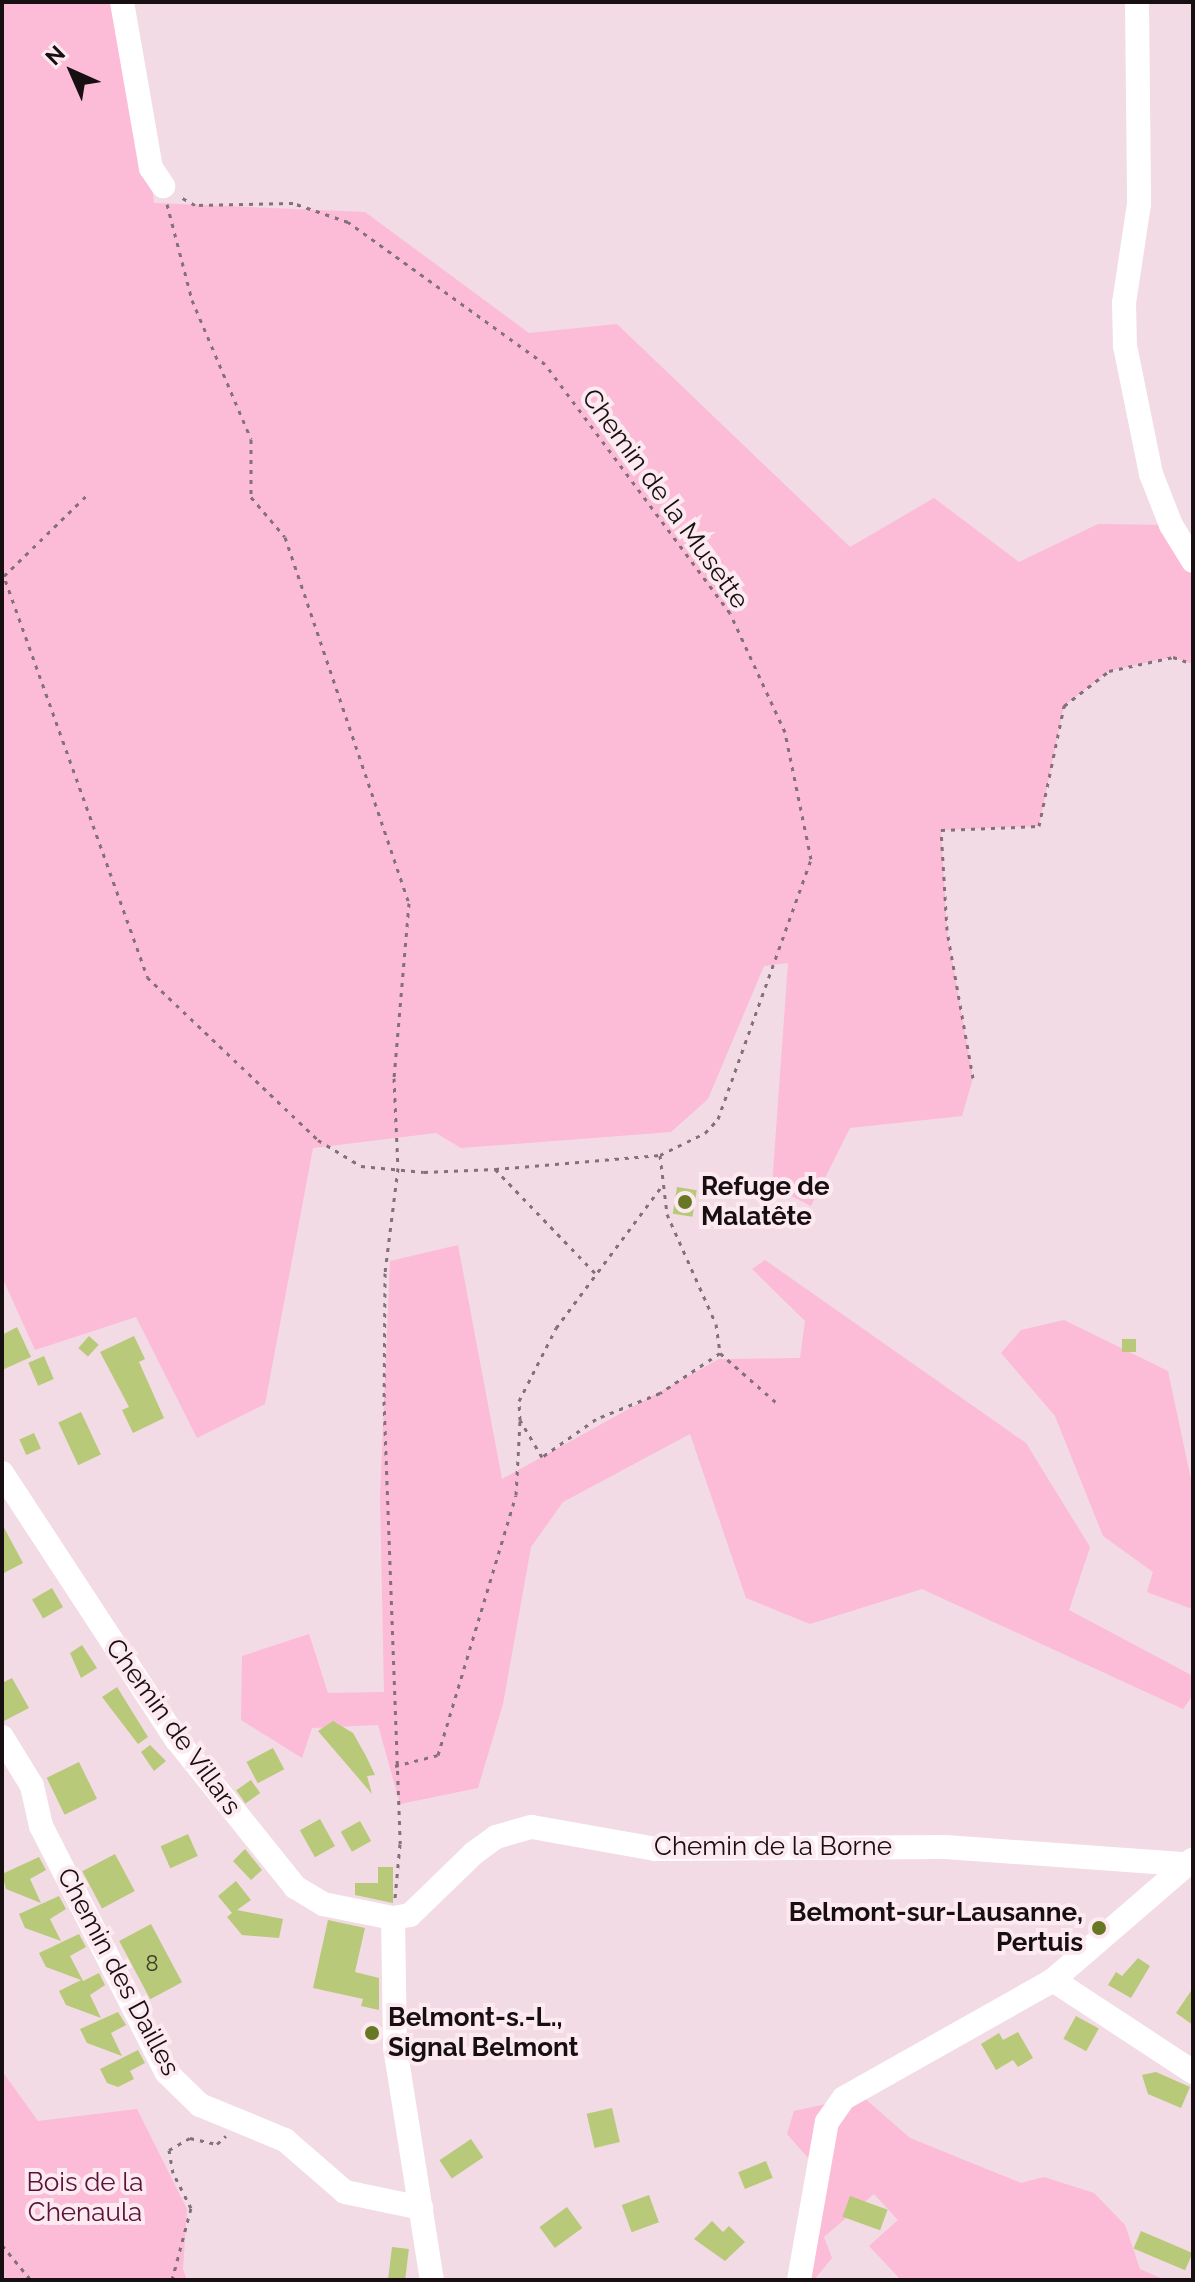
<!DOCTYPE html>
<meta charset="utf-8">
<style>
body{margin:0}
#map{position:relative;width:1195px;height:2282px;overflow:hidden;background:#f2dbe4;font-family:Raleway,sans-serif}
div>[style]{position:absolute}
[style*='--x']{left:calc(var(--x)*1px);top:calc(var(--y)*1px);width:calc(var(--w)*1px);rotate:calc(var(--a)*1deg)}
.green>*{inset:0;background:#fcbbd6}
.building>*{inset:0;background:#b8c979;transform-origin:0 0}
.path>*{height:3px;margin-top:-1.5px;transform-origin:0;background:repeating-linear-gradient(90deg,#827278 0 4px,transparent 0 10px)}
.minor>*{height:24px;margin:-12px;padding:0 12px;transform-origin:12px;border-radius:12px;background:#fff}
.dots>*{width:22px;height:22px;translate:-50% -50%;box-sizing:border-box;border:4px solid #fdeaf1;border-radius:50%}
span{translate:-50% -50%;white-space:nowrap;text-align:center;line-height:1.15;-webkit-text-stroke:8px #fdeaf1;paint-order:stroke}
.number-label{font-size:22px;color:#3f3e2c}
.number-label span{-webkit-text-stroke-width:0}
.street-label{font-size:26px;color:#170f12}
.poi-label{font-size:26px;color:#170f12;font-weight:700}
.left{translate:0 -50%;text-align:left}
.right{translate:-100% -50%;text-align:right}
.park-label{font-size:26px;color:#591238}
.frame{position:absolute;inset:0;border:4px solid #170f12;pointer-events:none}
.north{position:absolute;left:32px;top:32px;width:80px;height:80px;-webkit-text-stroke:6px #fdeaf1;paint-order:stroke;rotate:315deg;font-size:22px;font-weight:700;line-height:32px;text-align:center;color:#170f12}
.north::after{content:'';display:block;margin:auto;width:28px;height:36px;background:#170f12;clip-path:polygon(50% 0,100% 100%,50% 72%,0 100%)}
</style>
<div id="map">
<div class="green">
<div style="clip-path:polygon(2px 2px,130px 2px,154px 203px,365px 212px,529px 333px,617px 324px,850px 547px,934px 498px,1019px 562px,1098px 524px,1171px 525px,1193px 561px,1193px 664px,1172px 657px,1109px 671px,1064px 706px,1039px 826px,941px 830px,947px 930px,973px 1078px,962px 1116px,850px 1128px,811px 1206px,772px 1186px,788px 963px,764px 966px,708px 1099px,671px 1132px,461px 1148px,436px 1133px,313px 1148px,265px 1404px,197px 1438px,136px 1317px,35px 1350px,2px 1277px)"></div>
<div style="clip-path:polygon(458px 1245px,502px 1479px,719px 1359px,800px 1358px,805px 1321px,752px 1269px,765px 1260px,1026px 1443px,1090px 1547px,1069px 1610px,1193px 1676px,1193px 1695px,1183px 1709px,922px 1589px,810px 1624px,746px 1598px,690px 1434px,563px 1502px,531px 1547px,503px 1704px,478px 1788px,400px 1804px,378px 1725px,312px 1728px,302px 1758px,241px 1720px,242px 1656px,309px 1634px,328px 1693px,384px 1692px,380px 1496px,390px 1261px)"></div>
<div style="clip-path:polygon(1064px 1320px,1168px 1371px,1193px 1489px,1192px 1609px,1147px 1592px,1153px 1572px,1103px 1536px,1055px 1416px,1001px 1353px,1021px 1330px)"></div>
<div style="clip-path:polygon(2px 2071px,38px 2121px,137px 2109px,187px 2209px,183px 2269px,187px 2280px,2px 2280px)"></div>
<div style="clip-path:polygon(862px 2096px,910px 2138px,1021px 2183px,1044px 2177px,1094px 2193px,1125px 2225px,1140px 2269px,1165px 2280px,901px 2280px,869px 2246px,898px 2220px,874px 2194px,824px 2237px,832px 2258px,814px 2280px,795px 2264px,809px 2159px,787px 2134px,794px 2111px)"></div>
</div>
<div class="building">
<div style="left:677px;top:1187px;width:20px;height:27px;rotate:9deg"></div>
<div style="clip-path:polygon(17px 1327px,31px 1357px,2px 1370px,2px 1335px)"></div>
<div style="left:89px;top:1336px;width:13px;height:16px;rotate:42deg"></div>
<div style="clip-path:polygon(134px 1336px,145px 1359px,139px 1362px,164px 1418px,133px 1433px,122px 1410px,129px 1407px,100px 1352px)"></div>
<div style="left:1122px;top:1339px;width:14px;height:13px"></div>
<div style="left:44px;top:1356px;width:25px;height:17px;rotate:67deg"></div>
<div style="left:81px;top:1412px;width:47px;height:25px;rotate:65deg"></div>
<div style="left:34px;top:1433px;width:17px;height:16px;rotate:66deg"></div>
<div style="clip-path:polygon(2px 1524px,23px 1563px,2px 1574px)"></div>
<div style="left:52px;top:1588px;width:22px;height:23px;rotate:60deg"></div>
<div style="clip-path:polygon(82px 1645px,97px 1668px,81px 1678px,70px 1653px)"></div>
<div style="clip-path:polygon(12px 1678px,29px 1708px,2px 1722px,2px 1683px)"></div>
<div style="clip-path:polygon(117px 1687px,148px 1737px,138px 1744px,102px 1697px)"></div>
<div style="clip-path:polygon(333px 1721px,353px 1733px,366px 1756px,375px 1775px,367px 1776px,372px 1794px,318px 1731px)"></div>
<div style="clip-path:polygon(150px 1745px,166px 1761px,154px 1771px,141px 1752px)"></div>
<div style="left:273px;top:1748px;width:24px;height:30px;rotate:62deg"></div>
<div style="left:79px;top:1762px;width:41px;height:36px;rotate:64deg"></div>
<div style="left:251px;top:1780px;width:16px;height:18px;rotate:55deg"></div>
<div style="left:320px;top:1819px;width:31px;height:23px;rotate:61deg"></div>
<div style="left:360px;top:1821px;width:23px;height:22px;rotate:61deg"></div>
<div style="left:188px;top:1834px;width:24px;height:30px;rotate:66deg"></div>
<div style="clip-path:polygon(245px 1849px,262px 1870px,251px 1880px,233px 1861px)"></div>
<div style="left:115px;top:1854px;width:42px;height:37px;rotate:62deg"></div>
<div style="clip-path:polygon(39px 1857px,46px 1870px,30px 1879px,41px 1903px,6px 1889px,2px 1874px)"></div>
<div style="clip-path:polygon(378px 1867px,393px 1867px,393px 1903px,355px 1895px,355px 1883px,378px 1883px)"></div>
<div style="clip-path:polygon(236px 1881px,251px 1900px,237px 1910px,283px 1919px,279px 1938px,242px 1935px,227px 1917px,232px 1913px,218px 1896px)"></div>
<div style="clip-path:polygon(59px 1896px,66px 1909px,50px 1919px,61px 1941px,25px 1928px,19px 1914px)"></div>
<div style="clip-path:polygon(328px 1920px,365px 1928px,355px 1972px,379px 1978px,379px 2010px,361px 2006px,363px 1999px,313px 1988px)"></div>
<div style="left:151px;top:1924px;width:66px;height:36px;rotate:62deg"></div>
<div style="clip-path:polygon(79px 1934px,86px 1947px,70px 1956px,83px 1981px,99px 1973px,105px 1985px,90px 1995px,101px 2018px,66px 2005px,59px 1991px,81px 1980px,46px 1967px,39px 1953px)"></div>
<div style="clip-path:polygon(1138px 1958px,1150px 1966px,1131px 1998px,1108px 1985px,1116px 1972px,1122px 1976px)"></div>
<div style="clip-path:polygon(1193px 1988px,1193px 2025px,1176px 2013px)"></div>
<div style="clip-path:polygon(118px 2012px,126px 2025px,111px 2033px,122px 2056px,87px 2043px,80px 2029px)"></div>
<div style="left:1076px;top:2016px;width:26px;height:26px;rotate:29deg"></div>
<div style="clip-path:polygon(1018px 2032px,1033px 2058px,1018px 2067px,1013px 2060px,996px 2070px,981px 2044px,999px 2033px,1003px 2040px)"></div>
<div style="clip-path:polygon(138px 2050px,145px 2063px,130px 2071px,134px 2079px,118px 2087px,107px 2083px,100px 2069px)"></div>
<div style="clip-path:polygon(1156px 2072px,1190px 2087px,1181px 2108px,1148px 2094px,1142px 2075px)"></div>
<div style="left:612px;top:2108px;width:35px;height:26px;rotate:77deg"></div>
<div style="left:471px;top:2139px;width:22px;height:38px;rotate:56deg"></div>
<div style="left:766px;top:2161px;width:18px;height:30px;rotate:68deg"></div>
<div style="left:649px;top:2195px;width:29px;height:29px;rotate:70deg"></div>
<div style="left:850px;top:2196px;width:40px;height:22px;rotate:20deg"></div>
<div style="left:567px;top:2207px;width:26px;height:34px;rotate:54deg"></div>
<div style="clip-path:polygon(712px 2221px,723px 2232px,729px 2226px,745px 2242px,725px 2261px,694px 2239px)"></div>
<div style="left:1141px;top:2231px;width:56px;height:19px;rotate:23deg"></div>
<div style="left:392px;top:2247px;width:17px;height:33px;rotate:7deg"></div>
</div>
<div class="path">
<div style="--x:167;--y:204;--w:99;--a:75.4"></div>
<div style="--x:192;--y:300;--w:151;--a:67"></div>
<div style="--x:251;--y:439;--w:58;--a:90"></div>
<div style="--x:251;--y:497;--w:52;--a:49.6"></div>
<div style="--x:285;--y:537;--w:386;--a:71.3"></div>
<div style="--x:409;--y:903;--w:176;--a:94.9"></div>
<div style="--x:394;--y:1078;--w:90;--a:87.5"></div>
<div style="--x:398;--y:1168;--w:106;--a:97.1"></div>
<div style="--x:385;--y:1273;--w:128;--a:90.4"></div>
<div style="--x:384;--y:1401;--w:443;--a:87.9"></div>
<div style="--x:400;--y:1844;--w:54;--a:95.3"></div>
<div style="--x:2;--y:571;--w:431;--a:70.3"></div>
<div style="--x:147;--y:977;--w:236;--a:43.6"></div>
<div style="--x:318;--y:1140;--w:50;--a:31.2"></div>
<div style="--x:361;--y:1166;--w:63;--a:5.4"></div>
<div style="--x:424;--y:1172;--w:71;--a:-2.4"></div>
<div style="--x:495;--y:1169;--w:166;--a:-4.8"></div>
<div style="--x:660;--y:1155;--w:50;--a:-26.1"></div>
<div style="--x:705;--y:1133;--w:19;--a:-47"></div>
<div style="--x:718;--y:1119;--w:276;--a:-70.3"></div>
<div style="--x:811;--y:859;--w:130;--a:-101.6"></div>
<div style="--x:785;--y:732;--w:131;--a:-114.8"></div>
<div style="--x:730;--y:613;--w:310;--a:-126.6"></div>
<div style="--x:545;--y:364;--w:243;--a:-144.2"></div>
<div style="--x:348;--y:222;--w:58;--a:-160.9"></div>
<div style="--x:293;--y:203;--w:98;--a:178.8"></div>
<div style="--x:195;--y:205;--w:18;--a:-151"></div>
<div style="--x:4;--y:576;--w:116;--a:-44.3"></div>
<div style="--x:973;--y:1078;--w:150;--a:-100"></div>
<div style="--x:947;--y:930;--w:100;--a:-93.4"></div>
<div style="--x:941;--y:830;--w:98;--a:-2.3"></div>
<div style="--x:1039;--y:826;--w:123;--a:-78.2"></div>
<div style="--x:1064;--y:706;--w:57;--a:-37.9"></div>
<div style="--x:1109;--y:671;--w:66;--a:-12.3"></div>
<div style="--x:1173;--y:657;--w:21;--a:19"></div>
<div style="--x:660;--y:1155;--w:59;--a:83.2"></div>
<div style="--x:667;--y:1214;--w:120;--a:66"></div>
<div style="--x:716;--y:1324;--w:29;--a:82"></div>
<div style="--x:720;--y:1353;--w:72;--a:146.3"></div>
<div style="--x:660;--y:1393;--w:69;--a:157.9"></div>
<div style="--x:596;--y:1419;--w:66;--a:144.9"></div>
<div style="--x:542;--y:1457;--w:43;--a:-120.7"></div>
<div style="--x:520;--y:1420;--w:19;--a:-93"></div>
<div style="--x:519;--y:1401;--w:82;--a:-63.1"></div>
<div style="--x:556;--y:1328;--w:177;--a:-53.3"></div>
<div style="--x:495;--y:1169;--w:144;--a:46.1"></div>
<div style="--x:720;--y:1353;--w:79;--a:41.4"></div>
<div style="--x:395;--y:1766;--w:44;--a:-14.3"></div>
<div style="--x:438;--y:1755;--w:271;--a:-73.3"></div>
<div style="--x:516;--y:1495;--w:75;--a:-86.9"></div>
<div style="--x:2;--y:2245;--w:45;--a:50.4"></div>
<div style="--x:172;--y:2280;--w:74;--a:-75.2"></div>
<div style="--x:191;--y:2208;--w:39;--a:-117"></div>
<div style="--x:173;--y:2173;--w:23;--a:-100"></div>
<div style="--x:169;--y:2150;--w:24;--a:-30"></div>
<div style="--x:190;--y:2138;--w:28;--a:13"></div>
<div style="--x:217;--y:2144;--w:12;--a:-42"></div>
</div>
<div class="minor">
<div style="--x:122;--y:2;--w:169;--a:80.1"></div>
<div style="--x:151;--y:168;--w:22;--a:56"></div>
<div style="--x:1137;--y:2;--w:202;--a:89.4"></div>
<div style="--x:1139;--y:204;--w:100;--a:98.6"></div>
<div style="--x:1124;--y:303;--w:43;--a:88.7"></div>
<div style="--x:1125;--y:346;--w:131;--a:78.5"></div>
<div style="--x:1151;--y:474;--w:55;--a:68.6"></div>
<div style="--x:1171;--y:525;--w:42;--a:58.6"></div>
<div style="--x:2;--y:1473;--w:319;--a:56.8"></div>
<div style="--x:177;--y:1740;--w:189;--a:51.2"></div>
<div style="--x:295;--y:1887;--w:33;--a:31"></div>
<div style="--x:323;--y:1904;--w:71;--a:11.3"></div>
<div style="--x:393;--y:1918;--w:17;--a:-10"></div>
<div style="--x:410;--y:1915;--w:89;--a:-44.1"></div>
<div style="--x:474;--y:1853;--w:27;--a:-36"></div>
<div style="--x:496;--y:1837;--w:37;--a:-16"></div>
<div style="--x:532;--y:1827;--w:125;--a:10.1"></div>
<div style="--x:655;--y:1849;--w:290;--a:-0.4"></div>
<div style="--x:945;--y:1847;--w:241;--a:4.1"></div>
<div style="--x:2;--y:1737;--w:57;--a:58.5"></div>
<div style="--x:32;--y:1786;--w:41;--a:77.3"></div>
<div style="--x:41;--y:1826;--w:277;--a:63"></div>
<div style="--x:167;--y:2073;--w:46;--a:44.1"></div>
<div style="--x:200;--y:2105;--w:92;--a:22.4"></div>
<div style="--x:285;--y:2140;--w:79;--a:40.9"></div>
<div style="--x:345;--y:2192;--w:78;--a:11.9"></div>
<div style="--x:393;--y:1918;--w:129;--a:89.1"></div>
<div style="--x:395;--y:2047;--w:236;--a:81"></div>
<div style="--x:1053;--y:1980;--w:168;--a:33.3"></div>
<div style="--x:799;--y:2280;--w:160;--a:-80"></div>
<div style="--x:827;--y:2122;--w:29;--a:-55"></div>
<div style="--x:844;--y:2098;--w:240;--a:-29.4"></div>
<div style="--x:1053;--y:1980;--w:184;--a:-40.8"></div>
</div>
<div class="dots">
<div style="left:685px;top:1202px;background:#687724"></div>
<div style="left:1099px;top:1928px;background:#687724"></div>
<div style="left:372px;top:2033px;background:#687724"></div>
</div>
<div class="number-label">
<span style="left:152px;top:1964px">8</span>
</div>
<div class="street-label">
<span style="left:665px;top:499px;rotate:54deg">Chemin de la Musette</span>
<span style="left:173px;top:1727px;rotate:54deg">Chemin de Villars</span>
<span style="left:773px;top:1847px">Chemin de la Borne</span>
<span style="left:118px;top:1972px;rotate:62deg">Chemin des Dailles</span>
</div>
<div class="poi-label">
<span class="left" style="left:701px;top:1202px">Refuge de<br>Malatête</span>
<span class="right" style="left:1083px;top:1928px">Belmont-sur-Lausanne,<br>Pertuis</span>
<span class="left" style="left:388px;top:2033px">Belmont-s.-L.,<br>Signal Belmont</span>
</div>
<div class="park-label">
<span style="left:85px;top:2198px">Bois de la<br>Chenaula</span>
</div>
<div class="frame"></div>
<div class="north">N</div>
</div>
